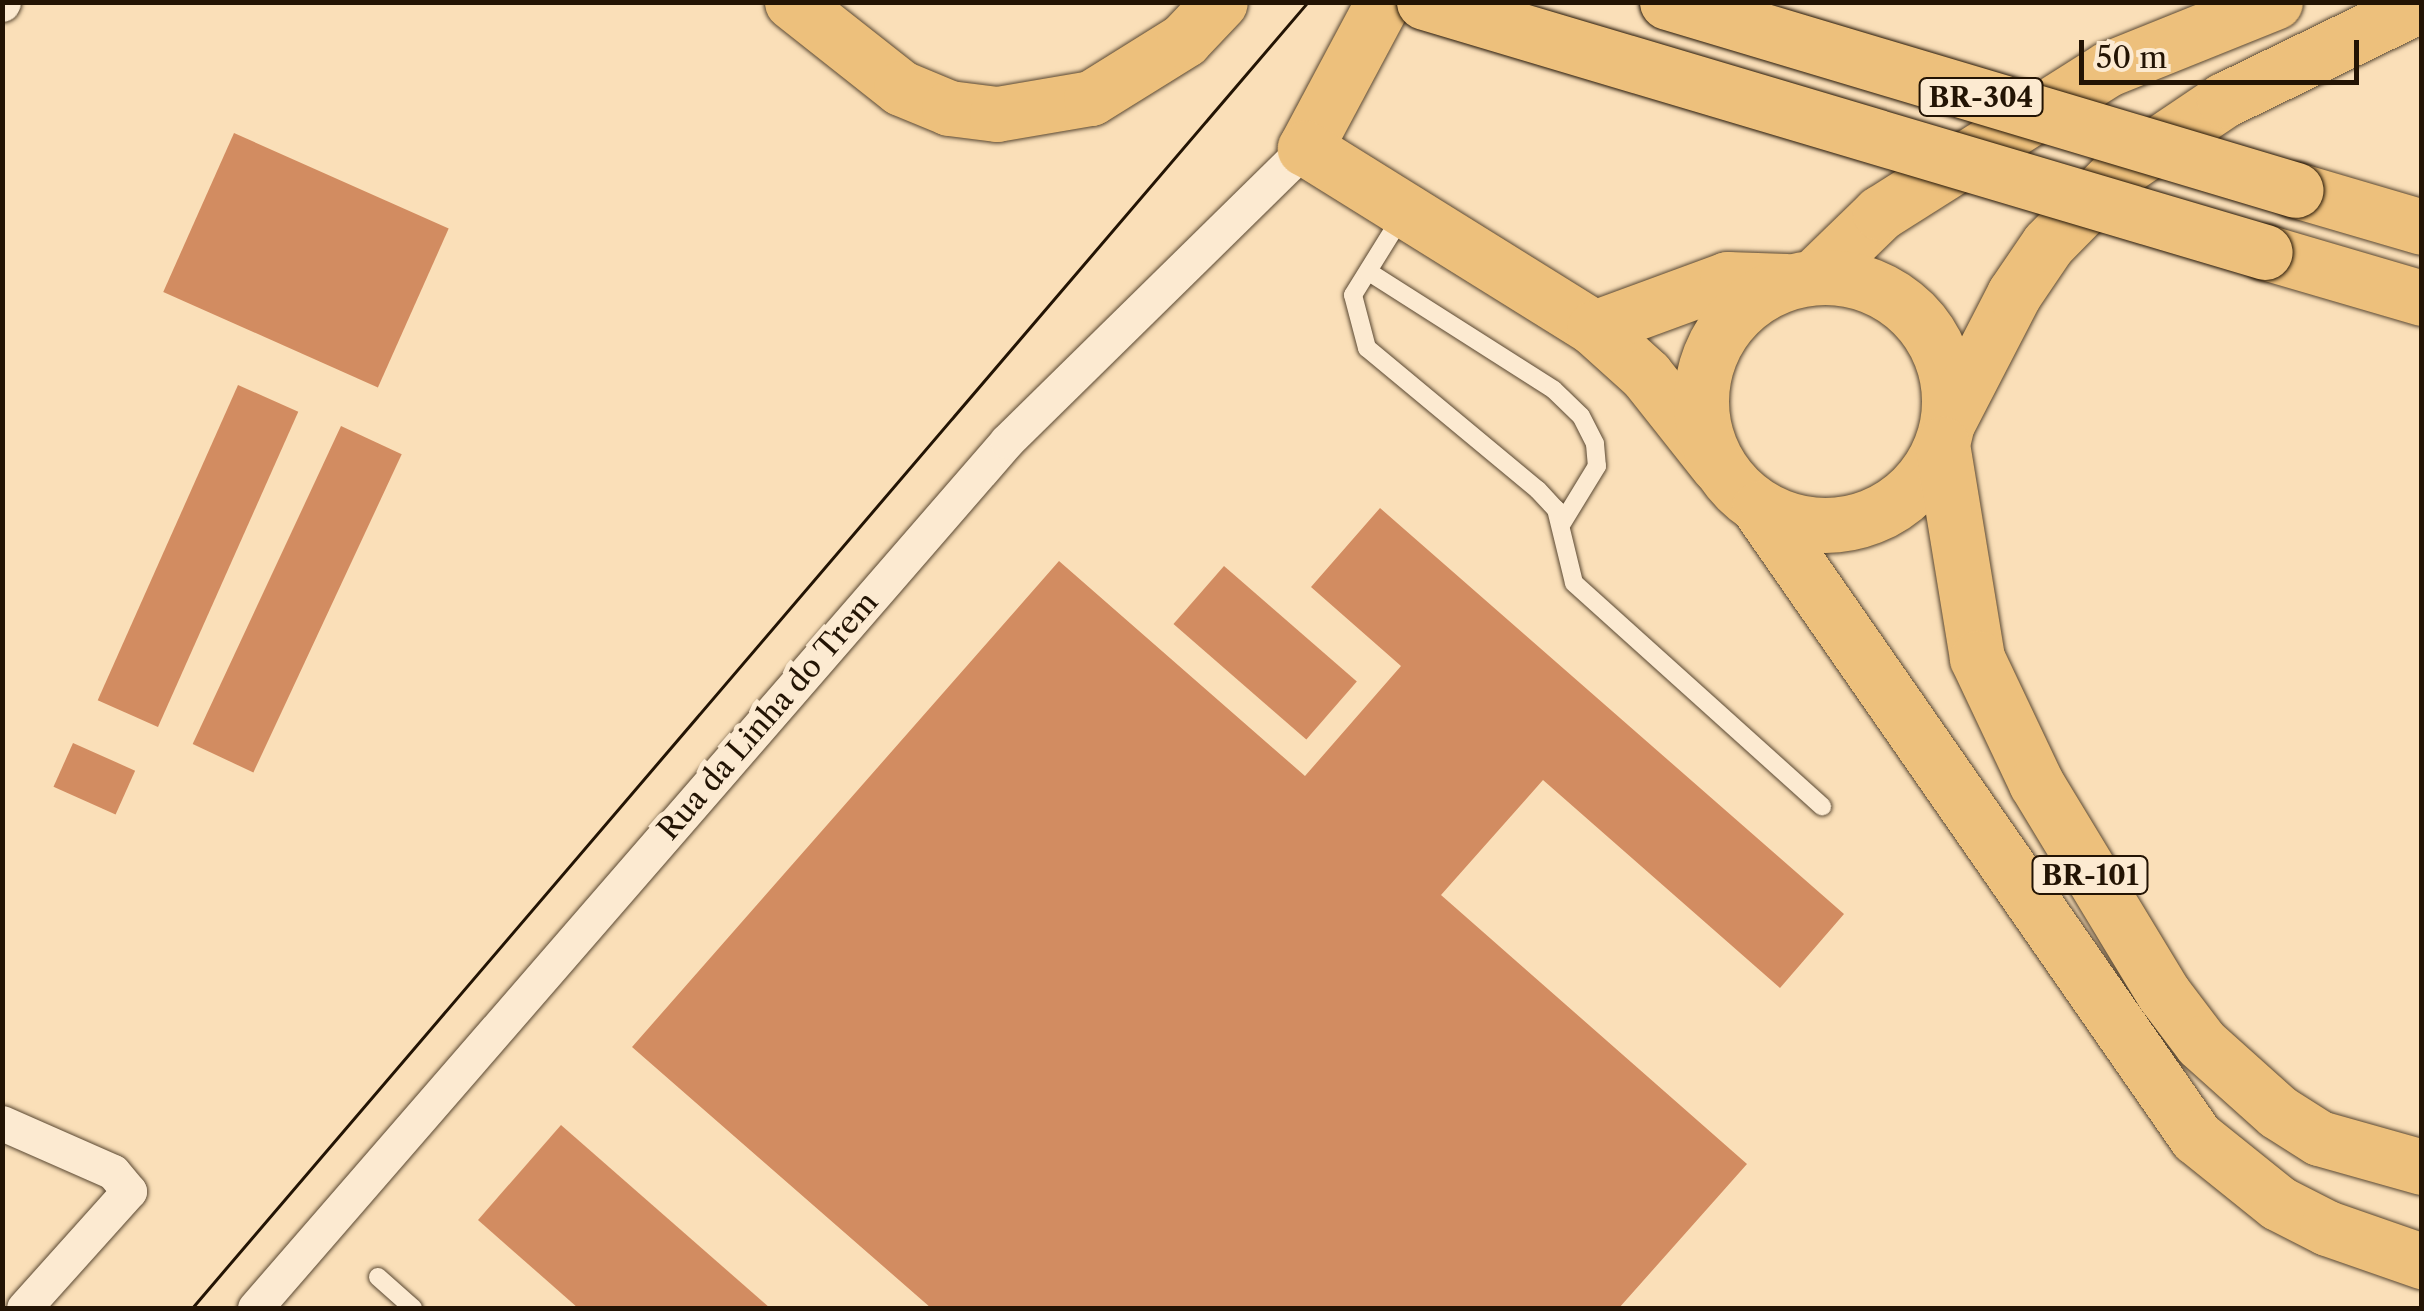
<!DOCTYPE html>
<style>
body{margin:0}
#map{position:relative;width:2424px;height:1311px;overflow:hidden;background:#fadfb8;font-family:"Libre Caslon Text",serif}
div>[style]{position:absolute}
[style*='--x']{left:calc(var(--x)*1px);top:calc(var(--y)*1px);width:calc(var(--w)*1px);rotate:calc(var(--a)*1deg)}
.building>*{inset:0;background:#d28c61;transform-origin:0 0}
.roads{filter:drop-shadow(0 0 2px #594731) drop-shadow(0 0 2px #594731)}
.service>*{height:18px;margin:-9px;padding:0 9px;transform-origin:9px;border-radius:9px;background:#fcead1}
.minor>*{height:35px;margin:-17.5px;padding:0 17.5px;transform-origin:17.5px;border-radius:17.5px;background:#fcead1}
.primary>*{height:55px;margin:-27.5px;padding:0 27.5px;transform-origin:27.5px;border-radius:27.5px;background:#edc07c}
.trunk>*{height:55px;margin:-27.5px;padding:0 27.5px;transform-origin:27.5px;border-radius:27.5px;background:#edc07c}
.trunk>.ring{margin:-27.5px;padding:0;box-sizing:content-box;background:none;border:55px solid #edc07c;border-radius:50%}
.tram>*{height:2.5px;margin:-1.25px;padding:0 1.25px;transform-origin:1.25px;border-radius:1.25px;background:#231404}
.bridges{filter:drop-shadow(0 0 2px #231404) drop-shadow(0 0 2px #231404)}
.trunk-bridge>*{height:55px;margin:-27.5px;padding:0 27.5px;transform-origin:27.5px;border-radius:27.5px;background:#edc07c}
span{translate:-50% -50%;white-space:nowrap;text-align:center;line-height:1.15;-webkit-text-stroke:10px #fcead1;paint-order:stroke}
.shield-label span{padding:2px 8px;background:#fcead1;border:2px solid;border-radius:8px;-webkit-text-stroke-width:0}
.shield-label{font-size:28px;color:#231404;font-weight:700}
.street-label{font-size:30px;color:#231404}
.frame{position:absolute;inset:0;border:5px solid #231404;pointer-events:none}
.scale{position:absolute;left:2079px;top:40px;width:280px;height:45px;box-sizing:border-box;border:5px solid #231404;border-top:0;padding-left:12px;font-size:30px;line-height:35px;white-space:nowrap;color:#231404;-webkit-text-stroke:8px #fcead1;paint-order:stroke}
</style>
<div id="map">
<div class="building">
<div style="left:234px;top:133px;width:235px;height:174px;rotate:24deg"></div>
<div style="left:238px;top:385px;width:66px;height:345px;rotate:24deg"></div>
<div style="left:341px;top:426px;width:67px;height:351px;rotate:25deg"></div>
<div style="clip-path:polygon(1380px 508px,1844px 914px,1780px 988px,1543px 780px,1441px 895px,1747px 1164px,1619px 1308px,931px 1308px,632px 1047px,1059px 561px,1305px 776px,1401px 666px,1311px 587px)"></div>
<div style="left:1224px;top:566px;width:176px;height:77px;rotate:41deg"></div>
<div style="left:73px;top:743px;width:68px;height:48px;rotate:24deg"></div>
<div style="clip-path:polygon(561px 1125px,770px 1308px,578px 1308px,478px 1220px)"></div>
</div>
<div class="roads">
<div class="service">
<div style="--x:1402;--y:216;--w:93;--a:121.8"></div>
<div style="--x:1353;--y:295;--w:55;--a:75.2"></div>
<div style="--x:1367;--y:348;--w:222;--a:39.7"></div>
<div style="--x:1538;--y:490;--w:26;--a:47"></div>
<div style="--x:1556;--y:509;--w:76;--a:76.3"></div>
<div style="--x:1574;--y:583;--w:334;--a:42"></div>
<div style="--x:1369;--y:272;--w:219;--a:32.5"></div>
<div style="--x:1554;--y:390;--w:37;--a:44"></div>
<div style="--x:1581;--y:416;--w:31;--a:63"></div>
<div style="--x:1595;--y:444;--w:22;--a:85"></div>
<div style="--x:1597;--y:466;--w:69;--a:121.4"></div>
<div style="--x:378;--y:1277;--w:47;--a:41.5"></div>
</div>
<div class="minor">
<div style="--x:2;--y:4;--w:2;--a:-63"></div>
<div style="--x:2;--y:1123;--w:121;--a:23.8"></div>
<div style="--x:113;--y:1172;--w:25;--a:50"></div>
<div style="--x:129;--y:1191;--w:157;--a:131.9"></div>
<div style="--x:255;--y:1308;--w:1148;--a:-49.06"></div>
<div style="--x:1007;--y:441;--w:418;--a:-44.5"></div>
</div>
<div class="primary">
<div style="--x:1383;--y:2;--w:166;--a:118.1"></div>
<div style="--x:1305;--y:148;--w:340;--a:31.9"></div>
<div style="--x:1594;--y:328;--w:70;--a:42.1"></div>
<div style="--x:1646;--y:375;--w:116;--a:51.6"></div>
<div style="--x:1594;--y:328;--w:142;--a:-20.2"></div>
<div style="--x:1727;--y:279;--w:59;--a:1.9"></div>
</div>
<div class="trunk">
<div style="--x:792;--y:2;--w:139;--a:38.3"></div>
<div style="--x:901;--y:88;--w:52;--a:22.6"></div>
<div style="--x:949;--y:108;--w:48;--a:7.1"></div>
<div style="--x:997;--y:114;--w:95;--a:-9.7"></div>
<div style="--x:1091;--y:98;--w:110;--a:-31.9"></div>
<div style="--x:1184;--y:40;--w:52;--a:-46.5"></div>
<div style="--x:2296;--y:190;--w:131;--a:16.4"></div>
<div style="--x:2265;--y:252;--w:164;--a:16.3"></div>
<div style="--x:1816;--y:275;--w:89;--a:-44.1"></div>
<div style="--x:1880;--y:213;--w:270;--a:-32.3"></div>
<div style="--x:2108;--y:69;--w:180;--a:-21.9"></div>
<div class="ring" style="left:1701px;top:277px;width:193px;height:193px"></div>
<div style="--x:1949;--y:420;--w:142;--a:-62.7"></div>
<div style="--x:2014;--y:294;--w:60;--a:-55.8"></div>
<div style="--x:2048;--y:244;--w:107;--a:-45.4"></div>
<div style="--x:2123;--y:168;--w:122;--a:-34"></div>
<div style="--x:2224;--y:100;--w:220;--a:-25.9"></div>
<div style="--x:1942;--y:444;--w:217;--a:80.7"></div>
<div style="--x:1977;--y:658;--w:138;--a:64.7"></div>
<div style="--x:2036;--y:783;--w:247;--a:58.8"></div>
<div style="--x:2164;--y:994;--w:61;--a:52.9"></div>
<div style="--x:2201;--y:1043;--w:103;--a:41.9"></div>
<div style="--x:2278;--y:1112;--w:49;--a:32.4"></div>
<div style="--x:2319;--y:1138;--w:107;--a:15.7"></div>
<div style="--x:1759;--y:508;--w:766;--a:55.21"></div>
<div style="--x:2196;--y:1137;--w:105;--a:38.8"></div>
<div style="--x:2278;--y:1203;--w:55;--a:27"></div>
<div style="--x:2327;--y:1228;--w:101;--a:19.2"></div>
</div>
</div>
<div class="tram">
<div style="--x:192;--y:1308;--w:1718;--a:-49.49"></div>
</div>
<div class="bridges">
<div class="trunk-bridge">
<div style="--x:1424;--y:2;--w:877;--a:16.56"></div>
<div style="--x:1667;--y:2;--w:656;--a:16.64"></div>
</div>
</div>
<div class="shield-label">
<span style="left:1981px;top:97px">BR-304</span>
<span style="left:2090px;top:875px">BR-101</span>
</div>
<div class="street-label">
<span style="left:768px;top:716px;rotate:-49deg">Rua da Linha do Trem</span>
</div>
<div class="frame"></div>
<div class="scale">50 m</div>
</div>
